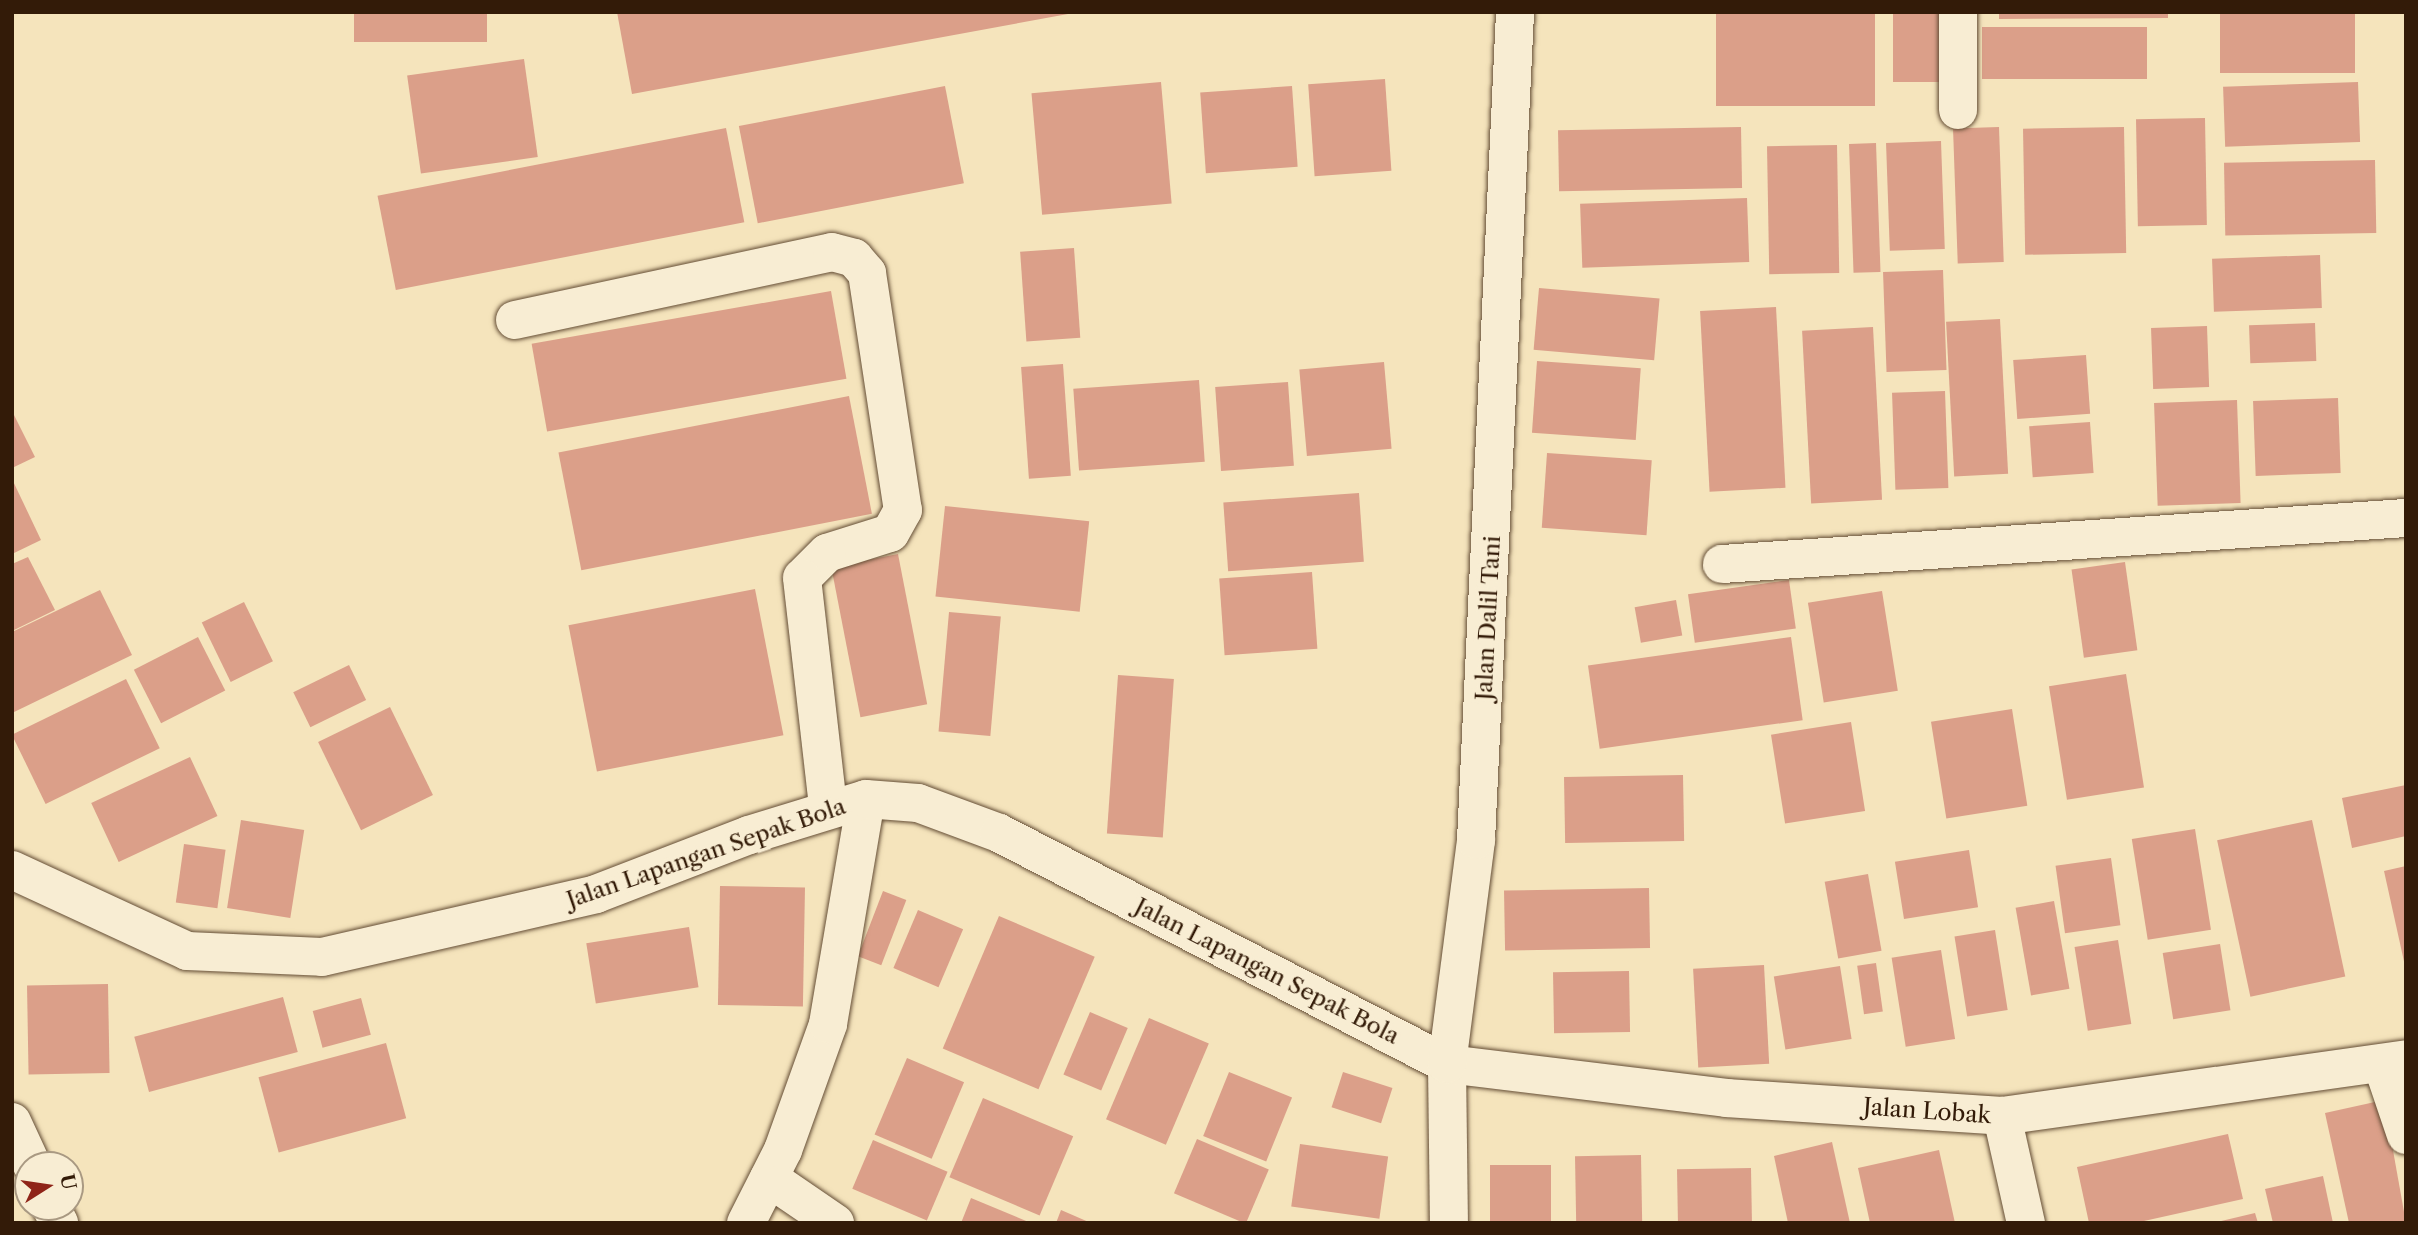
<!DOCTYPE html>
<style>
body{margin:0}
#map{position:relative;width:2418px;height:1235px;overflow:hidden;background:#f5e4bc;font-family:"Libre Caslon Text",serif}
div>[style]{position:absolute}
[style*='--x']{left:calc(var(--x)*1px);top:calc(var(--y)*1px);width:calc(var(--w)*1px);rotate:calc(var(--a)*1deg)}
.building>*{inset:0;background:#db9f89;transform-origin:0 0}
.roads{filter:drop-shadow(0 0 2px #644d35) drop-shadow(0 0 2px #644d35)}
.street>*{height:38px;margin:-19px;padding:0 19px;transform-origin:19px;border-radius:19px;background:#f8edd3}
.secondary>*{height:38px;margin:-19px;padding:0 19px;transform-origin:19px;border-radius:19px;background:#f8edd3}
span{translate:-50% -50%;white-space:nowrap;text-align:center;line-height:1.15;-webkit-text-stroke:7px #f8edd3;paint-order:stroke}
.street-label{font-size:23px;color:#331b08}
.frame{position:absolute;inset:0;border:14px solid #331b08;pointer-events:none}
.north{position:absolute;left:14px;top:1151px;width:70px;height:70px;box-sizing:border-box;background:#f8edd3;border:2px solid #a99982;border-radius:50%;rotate:78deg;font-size:19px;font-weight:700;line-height:28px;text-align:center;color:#331b08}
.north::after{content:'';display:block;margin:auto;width:24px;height:32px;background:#8f2418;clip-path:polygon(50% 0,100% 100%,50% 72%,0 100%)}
</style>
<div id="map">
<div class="building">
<div style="left:354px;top:12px;width:133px;height:30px"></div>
<div style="clip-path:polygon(617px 12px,1068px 12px,1068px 14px,632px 94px)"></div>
<div style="left:1716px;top:12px;width:159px;height:94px"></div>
<div style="left:1893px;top:12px;width:51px;height:70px"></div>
<div style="clip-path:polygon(1999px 12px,2168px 12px,2168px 18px,1999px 19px)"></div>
<div style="left:2220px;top:12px;width:135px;height:61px"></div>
<div style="left:2147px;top:27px;width:52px;height:165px;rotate:90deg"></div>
<div style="left:524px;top:59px;width:99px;height:118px;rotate:82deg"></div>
<div style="left:1385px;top:79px;width:92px;height:77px;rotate:86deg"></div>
<div style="left:1161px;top:82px;width:122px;height:130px;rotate:85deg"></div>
<div style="left:2358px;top:82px;width:60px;height:135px;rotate:88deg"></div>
<div style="left:945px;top:86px;width:99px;height:210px;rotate:79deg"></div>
<div style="left:1292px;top:86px;width:81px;height:92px;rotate:86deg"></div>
<div style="left:2205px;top:118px;width:107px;height:69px;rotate:89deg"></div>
<div style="left:1741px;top:127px;width:61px;height:183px;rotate:89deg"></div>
<div style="left:1999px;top:127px;width:135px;height:46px;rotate:88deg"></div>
<div style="left:2124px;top:127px;width:126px;height:101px;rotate:89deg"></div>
<div style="left:726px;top:128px;width:96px;height:355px;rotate:79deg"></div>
<div style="left:1941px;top:141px;width:108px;height:55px;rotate:88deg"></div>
<div style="left:1876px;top:143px;width:129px;height:27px;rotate:88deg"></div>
<div style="left:1837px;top:145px;width:128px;height:70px;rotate:89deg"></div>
<div style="left:2375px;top:160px;width:73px;height:151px;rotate:89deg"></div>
<div style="left:1747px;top:198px;width:64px;height:167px;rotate:88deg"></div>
<div style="left:1074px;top:248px;width:90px;height:54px;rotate:86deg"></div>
<div style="left:2320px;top:255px;width:53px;height:108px;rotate:88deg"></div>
<div style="left:1943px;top:270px;width:100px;height:60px;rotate:88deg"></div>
<div style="left:1539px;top:288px;width:121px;height:62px;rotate:5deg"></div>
<div style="left:831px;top:291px;width:89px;height:304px;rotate:80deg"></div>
<div style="left:1776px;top:307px;width:181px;height:76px;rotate:87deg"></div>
<div style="left:2000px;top:319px;width:155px;height:54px;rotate:87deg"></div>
<div style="left:2315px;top:323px;width:38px;height:66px;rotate:88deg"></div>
<div style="left:2207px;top:326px;width:61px;height:56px;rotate:88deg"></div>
<div style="left:1873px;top:327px;width:173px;height:71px;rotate:87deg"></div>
<div style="left:2086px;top:355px;width:59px;height:73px;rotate:86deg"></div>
<div style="left:1537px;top:361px;width:104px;height:72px;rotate:4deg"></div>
<div style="left:1384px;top:362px;width:87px;height:85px;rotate:85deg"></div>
<div style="left:1063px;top:364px;width:112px;height:42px;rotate:86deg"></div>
<div style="left:1199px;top:380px;width:82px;height:126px;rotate:86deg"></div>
<div style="left:1288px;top:382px;width:84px;height:73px;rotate:86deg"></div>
<div style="left:1945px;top:391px;width:97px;height:53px;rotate:88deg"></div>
<div style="left:849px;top:396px;width:120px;height:296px;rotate:79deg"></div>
<div style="left:2338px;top:398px;width:75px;height:85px;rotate:88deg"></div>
<div style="left:2237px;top:400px;width:103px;height:83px;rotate:88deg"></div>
<div style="clip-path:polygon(12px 411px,35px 457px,12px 468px)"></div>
<div style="left:2090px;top:422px;width:51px;height:61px;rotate:86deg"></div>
<div style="left:1547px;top:453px;width:105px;height:75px;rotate:4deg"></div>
<div style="clip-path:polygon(12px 479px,41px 540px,12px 554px)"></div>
<div style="left:1359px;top:493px;width:69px;height:136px;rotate:86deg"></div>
<div style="left:945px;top:506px;width:145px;height:91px;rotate:6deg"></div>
<div style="left:898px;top:554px;width:153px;height:68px;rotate:79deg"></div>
<div style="clip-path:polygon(28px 557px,55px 610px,12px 631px,12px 564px)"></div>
<div style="left:2125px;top:562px;width:89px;height:54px;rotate:82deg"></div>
<div style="left:1312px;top:572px;width:77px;height:93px;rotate:86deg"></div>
<div style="left:1789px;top:580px;width:49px;height:102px;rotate:82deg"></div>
<div style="left:755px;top:589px;width:149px;height:190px;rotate:79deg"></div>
<div style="clip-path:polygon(100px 590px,132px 655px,12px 713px,12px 632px)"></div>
<div style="left:1882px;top:591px;width:101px;height:75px;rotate:81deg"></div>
<div style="left:1676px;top:600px;width:36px;height:42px;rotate:80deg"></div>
<div style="left:244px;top:602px;width:66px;height:47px;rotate:64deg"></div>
<div style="left:949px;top:612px;width:52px;height:120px;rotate:5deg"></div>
<div style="left:198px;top:637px;width:60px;height:72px;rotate:63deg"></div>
<div style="left:1791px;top:637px;width:84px;height:205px;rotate:82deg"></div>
<div style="left:349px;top:665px;width:39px;height:62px;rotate:64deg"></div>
<div style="left:2126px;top:674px;width:115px;height:78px;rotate:81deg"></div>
<div style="left:1118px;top:675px;width:56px;height:159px;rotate:4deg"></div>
<div style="left:126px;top:679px;width:77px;height:127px;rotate:64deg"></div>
<div style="left:390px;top:707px;width:98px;height:80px;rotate:64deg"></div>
<div style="left:2012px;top:709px;width:98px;height:82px;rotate:81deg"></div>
<div style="left:1851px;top:722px;width:90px;height:81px;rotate:81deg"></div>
<div style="left:190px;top:757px;width:65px;height:109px;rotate:65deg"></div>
<div style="left:1683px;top:775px;width:66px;height:119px;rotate:89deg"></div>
<div style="clip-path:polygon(2406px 785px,2406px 836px,2352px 848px,2342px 798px)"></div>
<div style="left:241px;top:820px;width:64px;height:89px;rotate:9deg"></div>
<div style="left:2312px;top:820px;width:160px;height:97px;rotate:78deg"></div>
<div style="left:2195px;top:829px;width:102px;height:64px;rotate:81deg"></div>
<div style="left:184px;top:844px;width:42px;height:59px;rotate:8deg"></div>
<div style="left:1969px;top:850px;width:58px;height:75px;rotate:81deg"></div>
<div style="left:2111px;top:858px;width:68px;height:56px;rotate:82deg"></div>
<div style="clip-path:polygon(2406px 866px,2406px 965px,2405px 966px,2384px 871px)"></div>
<div style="left:1868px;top:874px;width:78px;height:44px;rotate:80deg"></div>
<div style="left:720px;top:886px;width:85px;height:119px;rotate:1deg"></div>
<div style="left:1649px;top:888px;width:60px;height:145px;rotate:89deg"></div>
<div style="left:883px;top:891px;width:25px;height:70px;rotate:21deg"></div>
<div style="left:2054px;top:901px;width:89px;height:39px;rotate:80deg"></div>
<div style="left:918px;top:910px;width:49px;height:63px;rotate:23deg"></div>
<div style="left:999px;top:916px;width:104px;height:144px;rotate:23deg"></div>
<div style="left:689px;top:927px;width:61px;height:104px;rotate:81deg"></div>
<div style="left:1995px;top:930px;width:81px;height:41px;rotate:81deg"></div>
<div style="left:2118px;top:940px;width:85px;height:44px;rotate:81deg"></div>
<div style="left:2220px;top:944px;width:67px;height:58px;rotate:81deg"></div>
<div style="left:1941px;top:950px;width:90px;height:50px;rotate:81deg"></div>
<div style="left:1876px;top:963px;width:49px;height:19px;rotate:82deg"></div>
<div style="left:1764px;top:965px;width:99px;height:71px;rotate:87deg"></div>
<div style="left:1840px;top:966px;width:74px;height:67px;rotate:81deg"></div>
<div style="left:1629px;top:971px;width:61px;height:76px;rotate:89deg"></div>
<div style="left:108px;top:984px;width:89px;height:81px;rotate:89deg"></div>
<div style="left:283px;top:997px;width:57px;height:154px;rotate:75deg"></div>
<div style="left:361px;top:998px;width:38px;height:50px;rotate:75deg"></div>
<div style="left:1090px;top:1012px;width:41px;height:68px;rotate:23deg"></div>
<div style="left:1149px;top:1018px;width:65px;height:110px;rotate:23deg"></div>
<div style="left:386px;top:1043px;width:78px;height:132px;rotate:75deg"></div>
<div style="left:907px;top:1058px;width:62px;height:83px;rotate:23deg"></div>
<div style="left:1229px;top:1072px;width:68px;height:69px;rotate:22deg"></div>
<div style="left:1343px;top:1072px;width:52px;height:37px;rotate:18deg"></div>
<div style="left:983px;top:1098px;width:98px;height:86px;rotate:23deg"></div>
<div style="clip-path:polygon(2384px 1100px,2406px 1223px,2349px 1223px,2325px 1113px)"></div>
<div style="clip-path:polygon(2228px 1134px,2243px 1199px,2135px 1223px,2089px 1223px,2077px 1167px)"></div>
<div style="left:1197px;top:1139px;width:78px;height:59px;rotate:23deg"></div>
<div style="left:873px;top:1140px;width:81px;height:53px;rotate:23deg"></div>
<div style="clip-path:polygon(1832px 1142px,1850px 1223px,1788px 1223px,1774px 1156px)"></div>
<div style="left:1300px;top:1144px;width:89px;height:63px;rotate:8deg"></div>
<div style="clip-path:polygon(1939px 1150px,1955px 1223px,1870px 1223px,1858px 1168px)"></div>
<div style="left:1641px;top:1155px;width:68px;height:66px;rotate:89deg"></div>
<div style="left:1490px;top:1165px;width:61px;height:58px"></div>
<div style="left:1751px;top:1168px;width:55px;height:74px;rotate:89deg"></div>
<div style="clip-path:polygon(2323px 1176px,2333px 1223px,2273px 1223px,2265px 1189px)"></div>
<div style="clip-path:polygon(971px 1198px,1031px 1223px,961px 1223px)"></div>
<div style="clip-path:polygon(1061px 1210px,1091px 1223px,1056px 1223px)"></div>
<div style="clip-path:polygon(2255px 1213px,2258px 1223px,2217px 1223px,2217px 1222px)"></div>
</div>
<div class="roads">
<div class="street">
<div style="--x:1958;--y:12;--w:98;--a:90"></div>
<div style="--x:515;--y:320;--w:324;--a:-12.1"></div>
<div style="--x:832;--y:252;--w:23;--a:15"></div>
<div style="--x:854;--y:258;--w:20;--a:49"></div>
<div style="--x:867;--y:273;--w:240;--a:81.4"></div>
<div style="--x:903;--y:510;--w:26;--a:119"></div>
<div style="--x:890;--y:533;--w:66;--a:162.4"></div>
<div style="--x:827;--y:553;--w:35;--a:135"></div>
<div style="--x:802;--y:578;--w:230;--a:83.5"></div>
<div style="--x:1722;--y:564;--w:686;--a:-3.85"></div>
<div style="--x:1447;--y:1064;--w:159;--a:89.3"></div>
<div style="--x:2382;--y:1064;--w:75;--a:71.3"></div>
<div style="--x:2002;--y:1116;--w:110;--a:77.4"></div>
<div style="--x:12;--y:1122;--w:47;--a:65.1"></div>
<div style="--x:769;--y:1178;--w:80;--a:34.3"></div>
<div style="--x:51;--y:1207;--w:18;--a:63"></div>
<div style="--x:746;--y:1223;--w:82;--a:-63.1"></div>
<div style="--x:783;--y:1150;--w:134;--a:-70.3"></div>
<div style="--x:828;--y:1024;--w:228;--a:-80.4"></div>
</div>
<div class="secondary">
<div style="--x:12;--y:870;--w:193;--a:24.8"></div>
<div style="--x:187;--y:951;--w:135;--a:2.5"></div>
<div style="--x:322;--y:957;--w:281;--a:-12.9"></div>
<div style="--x:596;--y:894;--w:164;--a:-21.1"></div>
<div style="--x:749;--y:835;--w:122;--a:-17.1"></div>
<div style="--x:866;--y:799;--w:52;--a:4.4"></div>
<div style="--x:918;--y:803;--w:86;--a:20.3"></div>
<div style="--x:999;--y:833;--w:504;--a:27.28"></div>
<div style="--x:1447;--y:1064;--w:281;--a:6.9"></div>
<div style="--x:1726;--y:1098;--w:277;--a:3.7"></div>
<div style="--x:2002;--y:1116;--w:408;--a:-8"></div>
<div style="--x:1447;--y:1064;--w:226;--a:-82.6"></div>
<div style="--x:1476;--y:840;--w:829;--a:-87.3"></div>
</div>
</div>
<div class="street-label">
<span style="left:1488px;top:618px;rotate:-87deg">Jalan Dalil Tani</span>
<span style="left:706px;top:853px;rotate:-19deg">Jalan Lapangan Sepak Bola</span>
<span style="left:1267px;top:971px;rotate:27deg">Jalan Lapangan Sepak Bola</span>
<span style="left:1927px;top:1111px;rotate:4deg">Jalan Lobak</span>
</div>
<div class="frame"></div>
<div class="north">U</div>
</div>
